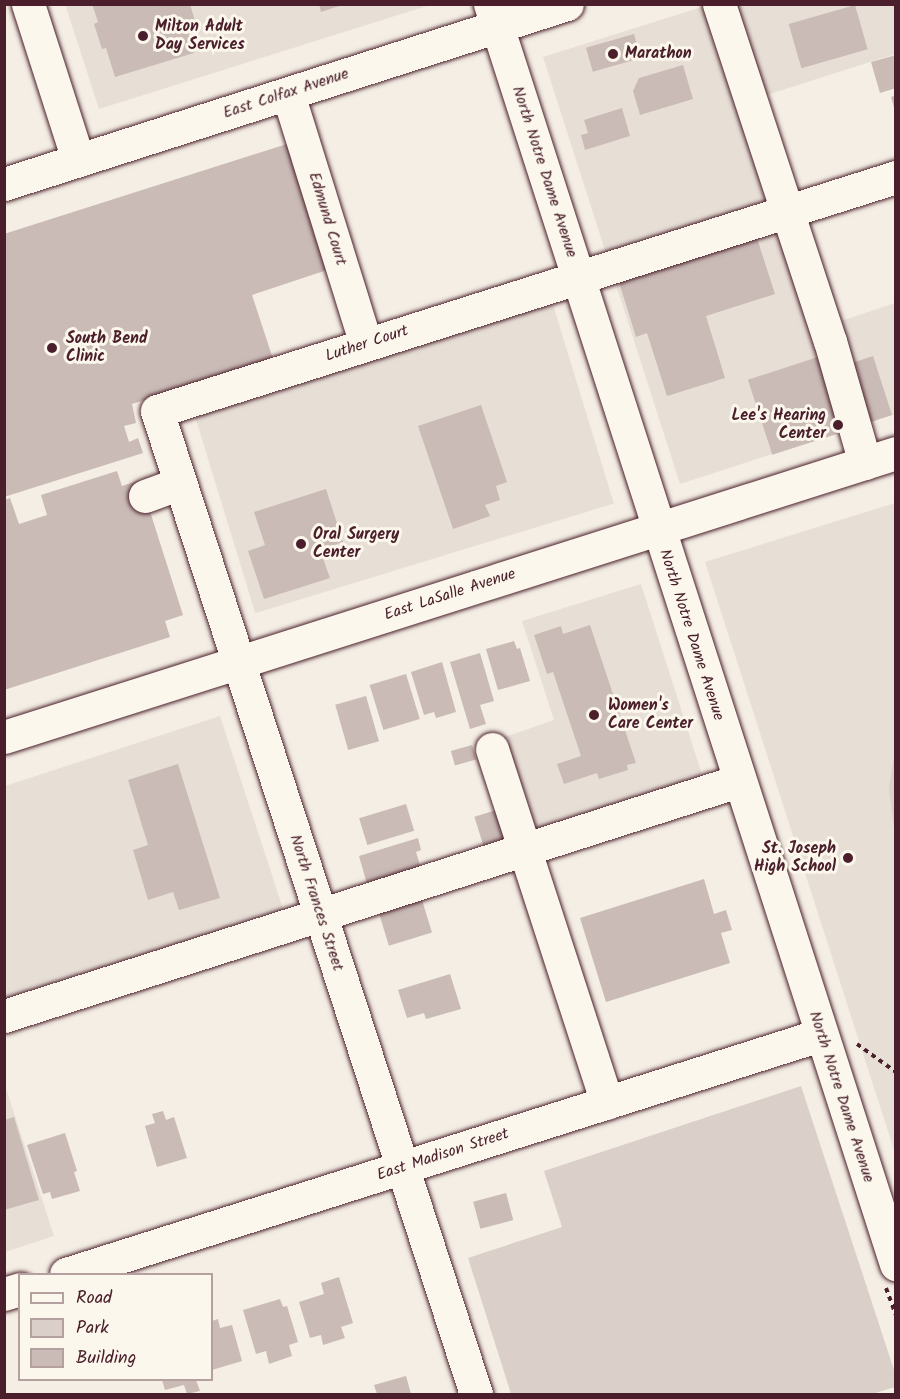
<!DOCTYPE html>
<style>
body{margin:0}
#map{position:relative;width:900px;height:1399px;overflow:hidden;background:#f4eee4;font-family:Kalam,sans-serif}
div>[style]{position:absolute}
[style*='--x']{left:calc(var(--x)*1px);top:calc(var(--y)*1px);width:calc(var(--w)*1px);rotate:calc(var(--a)*1deg)}
.built>*{inset:0;background:#e7dfd6;transform-origin:0 0}
.green>*{inset:0;background:#dbd0c9}
.building>*{inset:0;background:#cabbb6;transform-origin:0 0}
.path>*{height:4px;margin-top:-2px;transform-origin:0;background:repeating-linear-gradient(90deg,#4a1f2b 0 4.5px,transparent 0 9px)}
.roads{filter:drop-shadow(0 0 2px #4a1f2b) drop-shadow(0 0 2px #4a1f2b)}
.minor>*{height:33px;margin:-16.5px;padding:0 16.5px;transform-origin:16.5px;border-radius:16.5px;background:#fbf7ec}
.major>*{height:33px;margin:-16.5px;padding:0 16.5px;transform-origin:16.5px;border-radius:16.5px;background:#fbf7ec}
.dots>*{width:16px;height:16px;translate:-50% -50%;box-sizing:border-box;border:3px solid #fbf7ec;border-radius:50%}
span{translate:-50% -50%;white-space:nowrap;text-align:center;line-height:1.15;-webkit-text-stroke:6px #fbf7ec;paint-order:stroke}
.poi-label{font-size:16px;color:#4a1f2b;font-weight:700}
.left{translate:0 -50%;text-align:left}
.right{translate:-100% -50%;text-align:right}
.street-label{font-size:16px;color:#4a1f2b}
.frame{position:absolute;inset:0;border:6px solid #4a1f2b;pointer-events:none}
.legend{position:absolute;left:18px;top:1273px;width:195px;height:108px;box-sizing:border-box;background:#fbf7ec;border:2px solid #b4a19f;margin:0;padding:8px 10px;list-style:none;font-size:18px;color:#4a1f2b}
.legend li{display:flex;align-items:center;gap:12px;height:30px}
.legend b{width:30px;border:2px solid #b4a19f}
</style>
<div id="map">
<div class="built">
<div style="clip-path:polygon(65px 4px,430px 5px,99px 109px)"></div>
<div style="clip-path:polygon(708px 5px,895px 5px,895px 54px,745px 102px,832px 324px,895px 303px,895px 414px,680px 484px,543px 57px)"></div>
<div style="left:551px;top:298px;width:215px;height:375px;rotate:73deg"></div>
<div style="clip-path:polygon(895px 503px,895px 1153px,705px 562px)"></div>
<div style="clip-path:polygon(641px 584px,706px 787px,532px 842px,499px 739px,554px 720px,522px 621px)"></div>
<div style="clip-path:polygon(220px 716px,286px 918px,5px 1008px,5px 786px)"></div>
<div style="clip-path:polygon(4px 1082px,54px 1236px,5px 1252px,4px 1252px)"></div>
</div>
<div class="green">
<div style="clip-path:polygon(895px 749px,895px 838px,889px 789px)"></div>
<div style="clip-path:polygon(801px 1086px,895px 1373px,895px 1387px,872px 1394px,511px 1394px,468px 1258px,562px 1227px,544px 1171px)"></div>
</div>
<div class="building">
<div style="clip-path:polygon(92px 4px,190px 4px,195px 21px,186px 24px,194px 53px,115px 77px,106px 48px,102px 49px,94px 24px,98px 22px)"></div>
<div style="clip-path:polygon(319px 4px,342px 4px,342px 5px,321px 12px)"></div>
<div style="left:855px;top:5px;width:46px;height:69px;rotate:74deg"></div>
<div style="left:634px;top:34px;width:25px;height:50px;rotate:74deg"></div>
<div style="clip-path:polygon(896px 55px,896px 88px,880px 93px,871px 62px)"></div>
<div style="clip-path:polygon(683px 65px,693px 99px,640px 115px,633px 91px,639px 78px)"></div>
<div style="clip-path:polygon(896px 95px,896px 111px,895px 111px,891px 97px)"></div>
<div style="clip-path:polygon(622px 108px,630px 136px,585px 150px,581px 135px,588px 133px,584px 120px)"></div>
<div style="clip-path:polygon(290px 143px,330px 269px,252px 295px,273px 359px,132px 404px,136px 423px,124px 426px,129px 442px,138px 438px,143px 453px,4px 497px,4px 234px)"></div>
<div style="clip-path:polygon(756px 235px,775px 294px,706px 316px,725px 378px,667px 396px,647px 333px,636px 337px,618px 279px)"></div>
<div style="left:824px;top:355px;width:79px;height:80px;rotate:72deg"></div>
<div style="clip-path:polygon(873px 356px,892px 415px,865px 424px,852px 363px)"></div>
<div style="clip-path:polygon(481px 405px,507px 482px,496px 486px,500px 500px,485px 505px,490px 516px,453px 529px,418px 426px)"></div>
<div style="clip-path:polygon(117px 471px,122px 486px,140px 480px,183px 615px,165px 621px,170px 637px,4px 690px,4px 500px,10px 498px,19px 524px,47px 515px,41px 495px)"></div>
<div style="clip-path:polygon(326px 489px,343px 542px,320px 550px,330px 578px,264px 599px,248px 551px,265px 545px,254px 512px)"></div>
<div style="clip-path:polygon(590px 625px,636px 763px,627px 765px,628px 770px,599px 779px,597px 773px,564px 784px,557px 764px,581px 756px,553px 672px,547px 674px,534px 635px,561px 626px,563px 634px)"></div>
<div style="clip-path:polygon(514px 641px,517px 649px,520px 648px,530px 681px,498px 690px,486px 649px)"></div>
<div style="clip-path:polygon(480px 653px,494px 701px,480px 705px,486px 724px,470px 729px,450px 662px)"></div>
<div style="clip-path:polygon(442px 662px,456px 712px,436px 718px,434px 712px,424px 715px,411px 672px)"></div>
<div style="left:406px;top:674px;width:47px;height:38px;rotate:73deg"></div>
<div style="left:366px;top:696px;width:47px;height:32px;rotate:74deg"></div>
<div style="left:472px;top:745px;width:15px;height:22px;rotate:74deg"></div>
<div style="clip-path:polygon(178px 764px,220px 898px,179px 910px,173px 892px,148px 900px,133px 850px,148px 845px,128px 780px)"></div>
<div style="left:406px;top:804px;width:28px;height:49px;rotate:73deg"></div>
<div style="left:506px;top:807px;width:30px;height:33px;rotate:73deg"></div>
<div style="clip-path:polygon(418px 838px,421px 850px,416px 852px,423px 875px,369px 891px,359px 856px)"></div>
<div style="clip-path:polygon(704px 879px,714px 914px,726px 910px,732px 930px,721px 933px,730px 963px,606px 1002px,580px 918px)"></div>
<div style="left:422px;top:900px;width:34px;height:45px;rotate:73deg"></div>
<div style="clip-path:polygon(450px 974px,461px 1009px,426px 1019px,424px 1013px,407px 1018px,398px 990px)"></div>
<div style="clip-path:polygon(163px 1111px,166px 1120px,174px 1117px,187px 1158px,157px 1167px,145px 1126px,155px 1123px,152px 1114px)"></div>
<div style="clip-path:polygon(14px 1117px,39px 1200px,4px 1210px,4px 1120px)"></div>
<div style="clip-path:polygon(65px 1133px,77px 1171px,74px 1172px,80px 1191px,52px 1199px,50px 1192px,43px 1194px,27px 1145px)"></div>
<div style="left:506px;top:1193px;width:28px;height:34px;rotate:75deg"></div>
<div style="clip-path:polygon(339px 1277px,353px 1323px,341px 1327px,345px 1338px,323px 1345px,321px 1335px,310px 1338px,299px 1302px,324px 1294px,321px 1283px)"></div>
<div style="clip-path:polygon(280px 1299px,283px 1307px,287px 1306px,298px 1342px,289px 1345px,292px 1356px,269px 1364px,266px 1351px,256px 1354px,243px 1310px)"></div>
<div style="clip-path:polygon(218px 1319px,220px 1328px,232px 1325px,242px 1361px,212px 1370px,212px 1321px)"></div>
<div style="clip-path:polygon(406px 1376px,411px 1394px,377px 1394px,374px 1385px)"></div>
<div style="clip-path:polygon(162px 1380px,196px 1380px,200px 1391px,187px 1394px,184px 1385px,165px 1390px)"></div>
</div>
<div class="path">
<div style="--x:857;--y:1044;--w:48;--a:35.7"></div>
<div style="--x:886;--y:1288;--w:30;--a:70"></div>
</div>
<div class="roads">
<div class="minor">
<div style="--x:28;--y:4;--w:164;--a:72.2"></div>
<div style="--x:490;--y:4;--w:1324;--a:72.14"></div>
<div style="--x:719;--y:4;--w:355;--a:71.8"></div>
<div style="--x:830;--y:341;--w:127;--a:74"></div>
<div style="--x:288;--y:94;--w:262;--a:72.7"></div>
<div style="--x:145;--y:496;--w:37;--a:-20"></div>
<div style="--x:4;--y:737;--w:936;--a:-17.66"></div>
<div style="--x:492;--y:749;--w:372;--a:72"></div>
<div style="--x:4;--y:1016;--w:771;--a:-17.75"></div>
<div style="--x:66;--y:1274;--w:791;--a:-17.59"></div>
<div style="--x:4;--y:1294;--w:17;--a:-17"></div>
<div style="--x:476;--y:1394;--w:1033;--a:-107.98"></div>
<div style="--x:157;--y:411;--w:775;--a:-17.57"></div>
</div>
<div class="major">
<div style="--x:4;--y:184;--w:591;--a:-17.73"></div>
</div>
</div>
<div class="dots">
<div style="left:143px;top:36px;background:#4a1f2b"></div>
<div style="left:613px;top:54px;background:#4a1f2b"></div>
<div style="left:52px;top:348px;background:#4a1f2b"></div>
<div style="left:838px;top:425px;background:#4a1f2b"></div>
<div style="left:301px;top:544px;background:#4a1f2b"></div>
<div style="left:594px;top:715px;background:#4a1f2b"></div>
<div style="left:848px;top:858px;background:#4a1f2b"></div>
</div>
<div class="poi-label">
<span class="left" style="left:155px;top:36px">Milton Adult<br>Day Services</span>
<span class="left" style="left:625px;top:54px">Marathon</span>
<span class="left" style="left:66px;top:348px">South Bend<br>Clinic</span>
<span class="right" style="left:826px;top:425px">Lee's Hearing<br>Center</span>
<span class="left" style="left:313px;top:544px">Oral Surgery<br>Center</span>
<span class="left" style="left:608px;top:715px">Women's<br>Care Center</span>
<span class="right" style="left:836px;top:858px">St. Joseph<br>High School</span>
</div>
<div class="street-label">
<span style="left:286px;top:94px;rotate:-18deg">East Colfax Avenue</span>
<span style="left:544px;top:172px;rotate:72deg">North Notre Dame Avenue</span>
<span style="left:327px;top:219px;rotate:73deg">Edmund Court</span>
<span style="left:367px;top:344px;rotate:-18deg">Luther Court</span>
<span style="left:450px;top:595px;rotate:-18deg">East LaSalle Avenue</span>
<span style="left:691px;top:635px;rotate:72deg">North Notre Dame Avenue</span>
<span style="left:316px;top:903px;rotate:72deg">North Frances Street</span>
<span style="left:841px;top:1097px;rotate:72deg">North Notre Dame Avenue</span>
<span style="left:443px;top:1155px;rotate:-18deg">East Madison Street</span>
</div>
<div class="frame"></div>
<ul class="legend">
<li><b style="height:8px;background:#fbf7ec"></b>Road</li>
<li><b style="height:16px;background:#dbd0c9"></b>Park</li>
<li><b style="height:16px;background:#cabbb6"></b>Building</li>
</ul>
</div>
